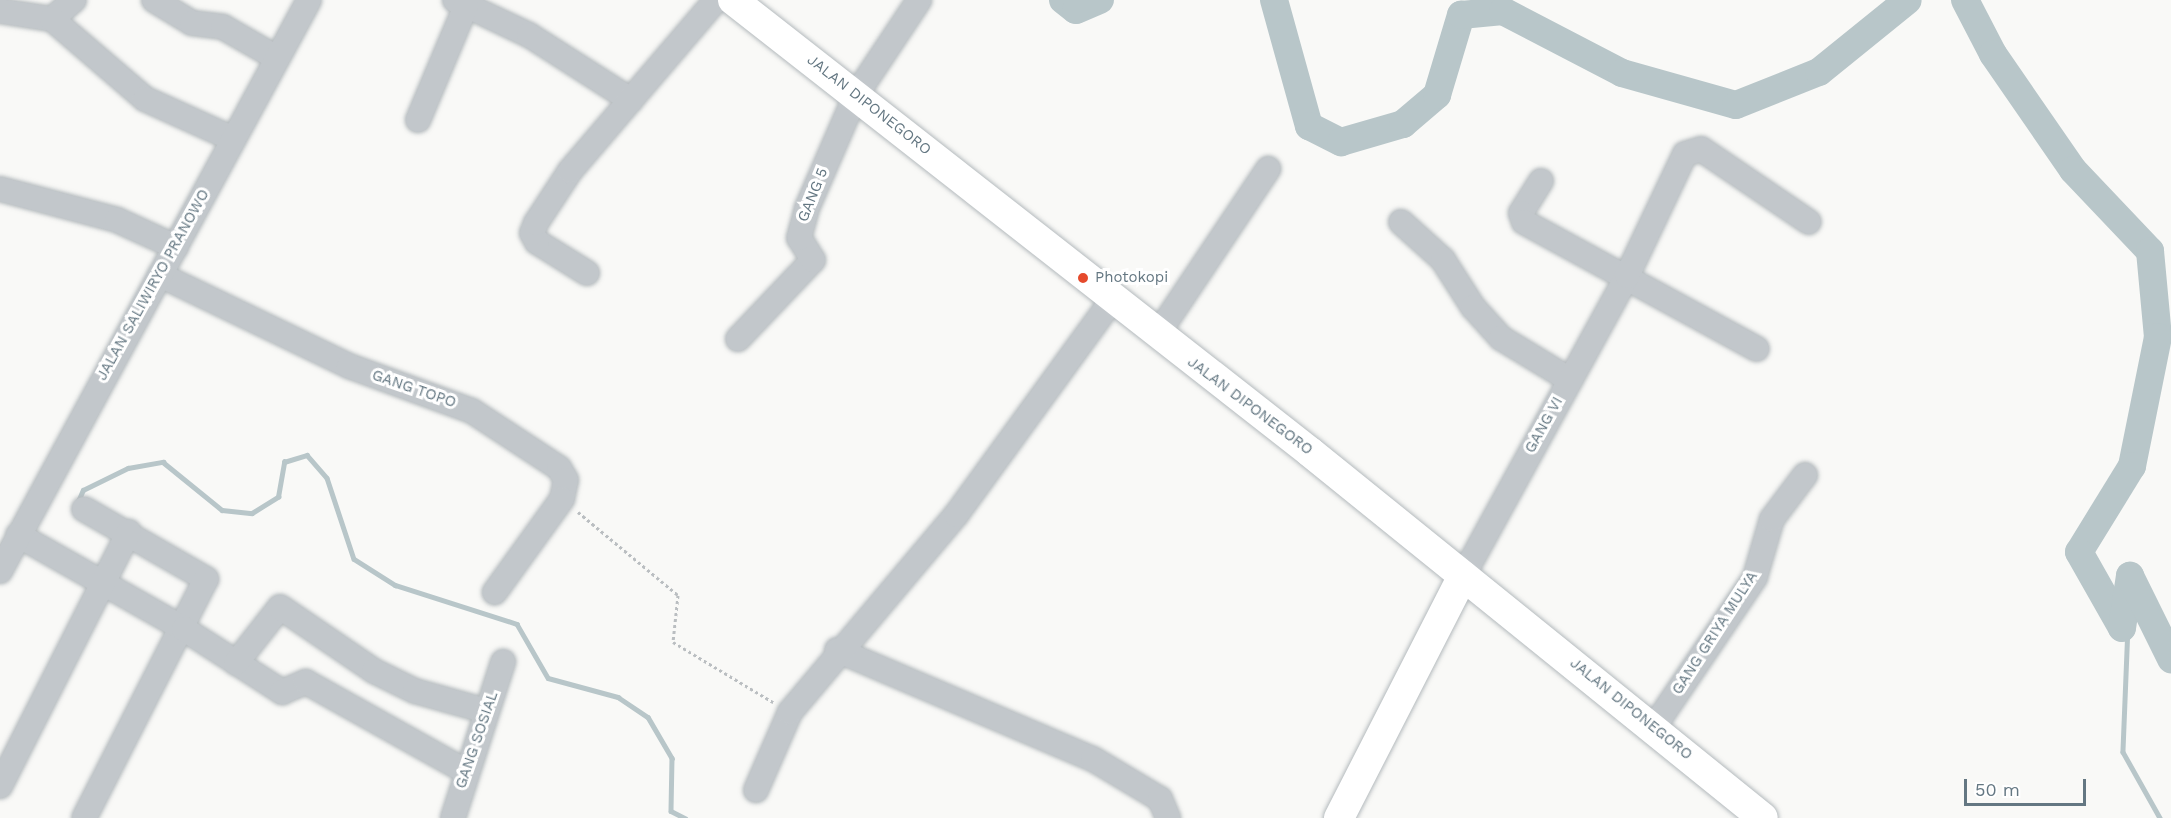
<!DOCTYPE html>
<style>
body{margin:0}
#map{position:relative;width:2171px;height:818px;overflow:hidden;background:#f9f9f7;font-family:"Work Sans",sans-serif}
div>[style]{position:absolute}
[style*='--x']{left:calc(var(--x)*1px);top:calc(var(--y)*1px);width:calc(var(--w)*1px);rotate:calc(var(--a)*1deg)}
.stream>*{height:4.5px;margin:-2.25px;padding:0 2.25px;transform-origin:2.25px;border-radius:2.25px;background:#b8c6c9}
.river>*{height:28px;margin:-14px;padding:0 14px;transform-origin:14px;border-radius:14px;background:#b8c6c9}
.path>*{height:3px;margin-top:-1.5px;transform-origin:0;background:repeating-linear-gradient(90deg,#babec1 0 3px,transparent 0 6px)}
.roads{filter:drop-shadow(0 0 2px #b4babd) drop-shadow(0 0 2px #b4babd)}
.minor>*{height:24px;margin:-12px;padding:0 12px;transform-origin:12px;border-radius:12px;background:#c2c7cb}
.major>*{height:30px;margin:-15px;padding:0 15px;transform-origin:15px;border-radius:15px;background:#fff}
.dots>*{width:16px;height:16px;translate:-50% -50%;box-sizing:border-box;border:3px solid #fff;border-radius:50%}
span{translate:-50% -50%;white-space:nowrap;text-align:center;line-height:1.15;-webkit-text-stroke:6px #fff;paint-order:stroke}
.street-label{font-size:15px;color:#647782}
.poi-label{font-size:15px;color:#647782}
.left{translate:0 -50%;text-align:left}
.scale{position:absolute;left:1964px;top:779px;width:122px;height:27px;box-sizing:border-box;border:3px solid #647782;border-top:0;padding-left:8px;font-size:18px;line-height:21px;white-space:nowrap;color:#647782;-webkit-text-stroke:4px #fff;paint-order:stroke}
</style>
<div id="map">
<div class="stream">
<div style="--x:77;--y:504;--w:15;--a:-67"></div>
<div style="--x:83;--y:490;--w:50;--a:-26.1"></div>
<div style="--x:128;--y:468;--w:36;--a:-10"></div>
<div style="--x:163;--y:462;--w:76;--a:39.1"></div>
<div style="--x:222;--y:510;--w:30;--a:6"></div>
<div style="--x:252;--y:513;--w:31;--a:-32"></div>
<div style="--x:278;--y:497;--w:36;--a:-80"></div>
<div style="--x:284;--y:462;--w:24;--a:-17"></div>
<div style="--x:307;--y:455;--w:30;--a:49"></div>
<div style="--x:327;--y:478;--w:85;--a:71.6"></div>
<div style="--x:354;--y:559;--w:49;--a:32.4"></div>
<div style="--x:395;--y:585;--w:128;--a:17.7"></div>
<div style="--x:517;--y:624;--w:62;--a:60.1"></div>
<div style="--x:548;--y:678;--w:73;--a:15.2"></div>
<div style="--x:618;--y:697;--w:36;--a:34"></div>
<div style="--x:648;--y:717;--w:48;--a:59.7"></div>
<div style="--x:672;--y:758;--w:53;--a:91.1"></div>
<div style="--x:671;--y:811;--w:16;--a:27"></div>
<div style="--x:2130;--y:576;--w:176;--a:92.3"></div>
<div style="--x:2123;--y:752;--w:76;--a:60.7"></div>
</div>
<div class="river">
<div style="--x:1063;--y:0;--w:16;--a:38"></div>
<div style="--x:1076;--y:10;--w:26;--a:-23"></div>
<div style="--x:1274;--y:0;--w:131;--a:74.5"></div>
<div style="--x:1309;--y:126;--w:36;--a:27"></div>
<div style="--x:1341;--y:142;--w:65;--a:-16.2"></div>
<div style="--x:1403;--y:124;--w:45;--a:-40.5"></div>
<div style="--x:1437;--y:95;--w:84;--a:-73.3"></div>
<div style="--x:1461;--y:15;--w:42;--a:-5.4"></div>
<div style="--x:1503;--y:11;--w:134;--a:27.5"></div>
<div style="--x:1622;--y:73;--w:118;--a:15.7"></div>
<div style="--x:1736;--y:105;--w:89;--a:-21.7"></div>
<div style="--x:1819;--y:72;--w:114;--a:-39"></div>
<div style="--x:1965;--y:0;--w:61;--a:62.6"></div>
<div style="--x:1993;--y:54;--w:141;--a:55.4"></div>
<div style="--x:2073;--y:170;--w:112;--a:46.5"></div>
<div style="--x:2150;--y:251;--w:86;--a:84.7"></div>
<div style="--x:2158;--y:337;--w:132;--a:101.4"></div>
<div style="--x:2132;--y:466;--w:101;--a:121.6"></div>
<div style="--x:2079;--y:552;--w:87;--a:60.5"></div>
<div style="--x:2122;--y:628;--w:53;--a:-81.3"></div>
<div style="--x:2130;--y:576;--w:93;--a:63.7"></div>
</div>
<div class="path">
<div style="--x:578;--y:512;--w:130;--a:39.7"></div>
<div style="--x:678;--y:595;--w:47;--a:96.1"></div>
<div style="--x:673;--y:642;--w:117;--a:31"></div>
</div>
<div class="roads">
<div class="minor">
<div style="--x:154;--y:0;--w:44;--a:31.2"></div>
<div style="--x:192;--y:23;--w:31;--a:7"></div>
<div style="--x:223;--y:27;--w:62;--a:29.9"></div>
<div style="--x:455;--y:0;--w:82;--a:25.3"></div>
<div style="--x:529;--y:35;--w:121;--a:32.5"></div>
<div style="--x:0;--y:11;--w:53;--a:8.7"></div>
<div style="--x:52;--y:19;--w:29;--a:-41"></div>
<div style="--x:52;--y:19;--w:123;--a:40.7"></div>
<div style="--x:145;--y:99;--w:97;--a:24.4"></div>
<div style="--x:418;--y:120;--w:124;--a:-67.2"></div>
<div style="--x:1541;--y:181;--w:38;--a:122"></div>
<div style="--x:1521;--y:213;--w:9;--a:72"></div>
<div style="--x:1524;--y:222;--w:265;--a:28.6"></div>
<div style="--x:0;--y:189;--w:121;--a:14.8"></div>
<div style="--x:117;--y:220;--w:65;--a:24.6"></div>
<div style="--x:1401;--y:222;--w:57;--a:42.1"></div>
<div style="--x:1443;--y:260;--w:56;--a:57.4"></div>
<div style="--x:1473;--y:307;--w:42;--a:47.9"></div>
<div style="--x:1501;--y:338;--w:81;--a:31.3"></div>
<div style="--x:587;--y:273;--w:59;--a:-148.2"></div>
<div style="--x:537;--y:242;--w:10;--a:-119"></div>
<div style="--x:532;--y:233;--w:11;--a:-68"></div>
<div style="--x:536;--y:223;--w:62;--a:-56.8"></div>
<div style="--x:570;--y:171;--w:225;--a:-49.5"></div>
<div style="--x:160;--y:275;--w:210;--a:25.7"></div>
<div style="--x:349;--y:366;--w:131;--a:20.1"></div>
<div style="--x:472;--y:411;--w:104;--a:33.2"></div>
<div style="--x:559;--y:468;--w:14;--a:60"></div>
<div style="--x:566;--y:480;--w:19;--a:102"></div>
<div style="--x:562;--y:499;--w:115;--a:125.8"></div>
<div style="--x:1157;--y:335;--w:200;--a:-56.2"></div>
<div style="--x:738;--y:339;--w:109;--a:-46.5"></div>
<div style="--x:813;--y:260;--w:26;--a:-122"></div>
<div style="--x:799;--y:238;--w:31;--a:-75"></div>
<div style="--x:807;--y:208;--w:123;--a:-66.6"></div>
<div style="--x:856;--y:95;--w:114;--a:-56.4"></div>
<div style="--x:84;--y:509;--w:141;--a:29.8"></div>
<div style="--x:206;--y:579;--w:268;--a:117"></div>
<div style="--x:18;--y:535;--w:191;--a:29.5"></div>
<div style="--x:184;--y:629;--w:117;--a:32.7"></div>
<div style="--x:282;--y:692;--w:26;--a:-23"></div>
<div style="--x:306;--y:682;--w:182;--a:29.2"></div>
<div style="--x:0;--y:571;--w:649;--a:-61.58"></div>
<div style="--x:1463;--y:576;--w:342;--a:-61.3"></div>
<div style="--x:1627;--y:276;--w:135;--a:-64.6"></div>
<div style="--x:1685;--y:154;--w:17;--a:-17"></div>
<div style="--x:1701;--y:149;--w:130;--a:34.1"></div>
<div style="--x:837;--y:650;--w:278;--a:23.1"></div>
<div style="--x:1093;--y:759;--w:78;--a:30.8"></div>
<div style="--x:1160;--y:799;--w:21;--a:67"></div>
<div style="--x:236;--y:663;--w:71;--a:-51.8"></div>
<div style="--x:280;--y:607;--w:114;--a:34.2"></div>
<div style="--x:374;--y:671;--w:46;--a:26"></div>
<div style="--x:415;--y:691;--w:74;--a:15.7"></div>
<div style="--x:1654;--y:727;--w:181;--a:-56"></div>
<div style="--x:1755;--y:577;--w:60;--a:-73.7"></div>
<div style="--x:1772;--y:519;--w:55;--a:-53.1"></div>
<div style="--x:0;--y:786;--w:285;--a:-63.1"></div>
<div style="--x:756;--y:790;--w:85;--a:-66.4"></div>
<div style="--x:790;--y:712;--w:258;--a:-49.9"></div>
<div style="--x:956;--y:515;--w:267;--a:-54"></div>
<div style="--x:453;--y:818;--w:164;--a:-72.2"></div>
</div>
<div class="major">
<div style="--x:733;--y:0;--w:733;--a:38.07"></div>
<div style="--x:1310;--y:452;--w:582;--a:38.94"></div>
<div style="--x:1339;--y:818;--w:272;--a:-62.9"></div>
</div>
</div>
<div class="dots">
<div style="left:1083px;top:278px;background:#e54a2c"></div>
</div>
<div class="street-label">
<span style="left:869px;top:105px;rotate:38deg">JALAN DIPONEGORO</span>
<span style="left:813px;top:195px;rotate:-68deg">GANG 5</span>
<span style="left:153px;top:285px;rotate:-61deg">JALAN SALIWIRYO PRANOWO</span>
<span style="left:414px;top:389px;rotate:19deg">GANG TOPO</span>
<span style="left:1250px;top:406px;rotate:37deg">JALAN DIPONEGORO</span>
<span style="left:1544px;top:425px;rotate:-61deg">GANG VI</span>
<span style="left:1715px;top:633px;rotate:-57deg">GANG GRIYA MULYA</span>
<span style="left:1631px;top:709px;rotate:39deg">JALAN DIPONEGORO</span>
<span style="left:477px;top:740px;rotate:-71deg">GANG SOSIAL</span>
</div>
<div class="poi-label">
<span class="left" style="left:1095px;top:278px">Photokopi</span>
</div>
<div class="scale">50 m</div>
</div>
